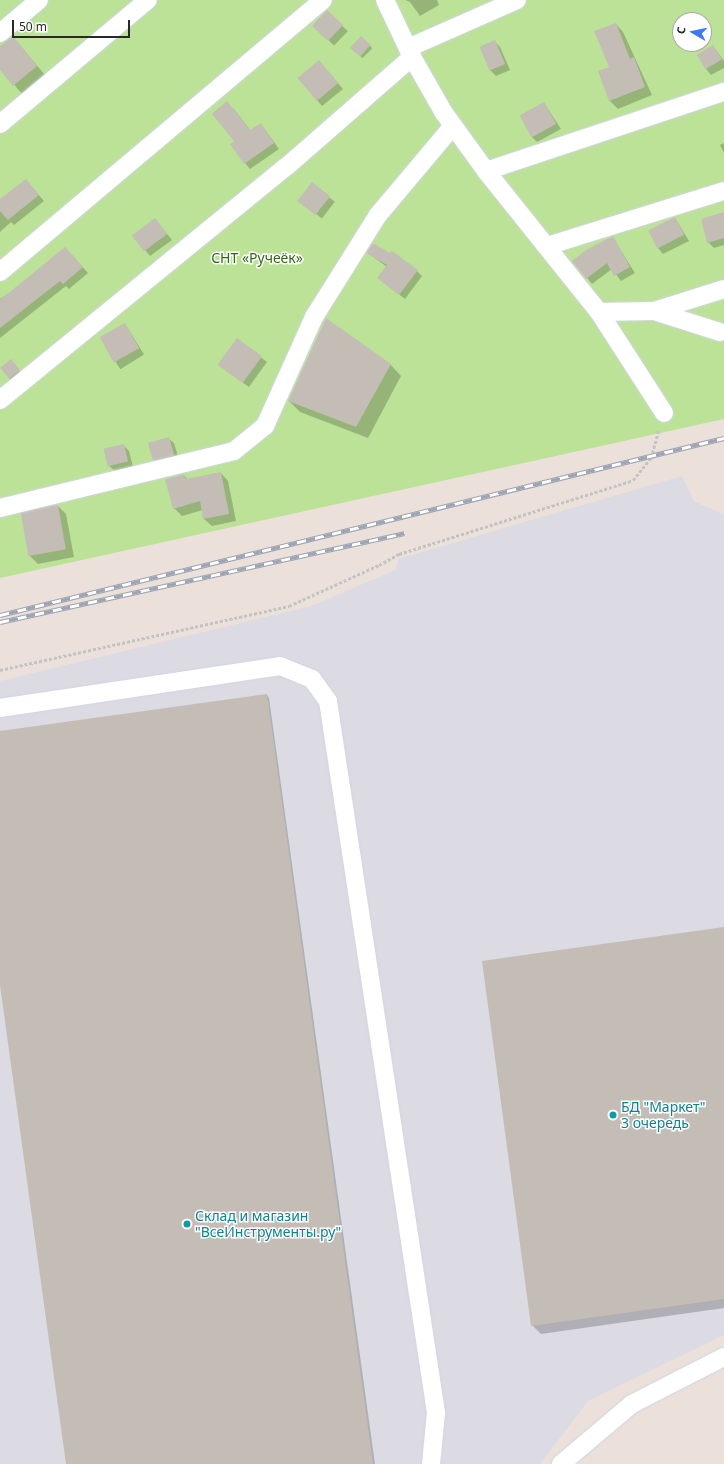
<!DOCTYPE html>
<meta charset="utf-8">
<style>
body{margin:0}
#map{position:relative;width:724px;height:1464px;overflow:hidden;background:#ebe1da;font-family:"Noto Sans",sans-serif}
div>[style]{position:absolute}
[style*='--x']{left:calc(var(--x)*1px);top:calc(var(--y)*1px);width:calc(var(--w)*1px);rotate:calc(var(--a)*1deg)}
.industrial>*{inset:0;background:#dcdbe3}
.green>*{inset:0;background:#bce297}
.shadow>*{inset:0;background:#0003;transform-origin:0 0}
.building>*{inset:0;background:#c3bdb6;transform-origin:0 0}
.path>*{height:2.5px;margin-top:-1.25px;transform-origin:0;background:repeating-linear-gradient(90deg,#c3c3c3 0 3px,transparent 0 5px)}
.roads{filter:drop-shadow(0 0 1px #d0d6e2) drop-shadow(0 0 1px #d0d6e2)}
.minor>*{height:18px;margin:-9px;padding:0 9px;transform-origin:9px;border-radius:9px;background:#fff}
.rail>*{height:4.5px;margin-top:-2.25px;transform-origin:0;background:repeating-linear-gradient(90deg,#fff 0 9px,#9da4b3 0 18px);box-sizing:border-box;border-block:1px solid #9da4b3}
.dots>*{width:11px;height:11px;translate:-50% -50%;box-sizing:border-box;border:2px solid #fff;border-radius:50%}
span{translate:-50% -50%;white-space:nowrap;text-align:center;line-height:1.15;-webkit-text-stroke:3px #fff;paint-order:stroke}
.park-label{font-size:14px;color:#35641a}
.culture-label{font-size:14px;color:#0d838f}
.left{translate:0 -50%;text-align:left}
.north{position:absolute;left:672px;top:12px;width:40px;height:40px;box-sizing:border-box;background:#fff;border:1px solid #a9a9a9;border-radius:50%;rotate:279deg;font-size:11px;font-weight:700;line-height:16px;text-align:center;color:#292929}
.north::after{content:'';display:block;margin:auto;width:14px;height:18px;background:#3a7bf8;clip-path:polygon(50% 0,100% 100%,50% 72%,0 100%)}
.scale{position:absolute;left:12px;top:20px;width:118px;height:18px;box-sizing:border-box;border:2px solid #292929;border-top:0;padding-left:5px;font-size:12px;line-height:14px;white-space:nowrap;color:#292929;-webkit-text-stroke:3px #fff;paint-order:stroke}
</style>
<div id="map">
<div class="industrial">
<div style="clip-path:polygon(682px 476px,694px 501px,724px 515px,724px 1335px,588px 1401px,540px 1464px,0 1464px,0 681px,311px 606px,396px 570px,398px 559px)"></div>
</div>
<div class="green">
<div style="clip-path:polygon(evenodd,0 0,724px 0,724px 419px,0 578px,0 0,680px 20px,704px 20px,704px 44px,680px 44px,680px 20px)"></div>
</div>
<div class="shadow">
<div style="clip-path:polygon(405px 0,437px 0,439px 5px,420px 16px,410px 2px)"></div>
<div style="left:327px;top:11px;width:29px;height:20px;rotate:44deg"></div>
<div style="clip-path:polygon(616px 24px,623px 32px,652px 95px,618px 109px,610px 101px,599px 72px,610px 68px)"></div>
<div style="clip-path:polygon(13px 37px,45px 75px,22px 94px,0 68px,0 47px)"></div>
<div style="left:361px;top:37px;width:16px;height:14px;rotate:45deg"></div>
<div style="clip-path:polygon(494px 41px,500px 47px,510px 70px,496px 76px,490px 70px)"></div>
<div style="clip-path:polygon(713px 46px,724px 61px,724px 68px,711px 75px,706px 69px)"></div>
<div style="clip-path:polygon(324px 67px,343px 89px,322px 106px,298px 78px)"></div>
<div style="clip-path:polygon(544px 103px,561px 129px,537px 142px,531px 136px)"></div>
<div style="clip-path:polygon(233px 108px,251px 131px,261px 124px,279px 149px,250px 169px,245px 163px)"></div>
<div style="clip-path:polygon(724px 143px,724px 153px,720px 145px)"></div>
<div style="clip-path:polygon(26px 180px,44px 201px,14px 225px,11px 222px,0 232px,0 201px)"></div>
<div style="left:312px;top:184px;width:29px;height:21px;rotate:38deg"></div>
<div style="clip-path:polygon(724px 214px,724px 245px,714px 248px,708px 242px)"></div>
<div style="clip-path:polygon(675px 218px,689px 241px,663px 254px,658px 248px)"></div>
<div style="clip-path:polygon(155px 219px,172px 240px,150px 256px,145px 250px)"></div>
<div style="clip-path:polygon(613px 238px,635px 273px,621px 281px,612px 269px,592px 284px,587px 278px)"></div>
<div style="clip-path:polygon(368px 253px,417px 271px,422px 276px,405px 299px,378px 278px,387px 267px)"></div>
<div style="clip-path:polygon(71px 254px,88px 273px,69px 289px,66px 286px,0 338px,0 299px)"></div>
<div style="left:125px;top:324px;width:36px;height:28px;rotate:58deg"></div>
<div style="clip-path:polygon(237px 339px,267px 362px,249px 387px,225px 370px)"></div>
<div style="clip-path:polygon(13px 363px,21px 373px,12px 381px,9px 379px)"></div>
<div style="clip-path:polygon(390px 364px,401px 376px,368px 438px,300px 412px,289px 401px)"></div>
<div style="clip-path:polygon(168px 438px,174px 443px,179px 460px,160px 465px,154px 459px)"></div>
<div style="clip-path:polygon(124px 446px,129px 451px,133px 467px,115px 471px,109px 466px)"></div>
<div style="clip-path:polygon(221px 473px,228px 481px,236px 521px,212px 526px,204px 519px,203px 510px,182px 516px,174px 508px,184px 475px,188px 480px)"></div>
<div style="clip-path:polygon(58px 506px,66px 514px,74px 557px,38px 564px,29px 555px)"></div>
<div style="clip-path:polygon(267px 695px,269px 698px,375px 1464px,67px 1464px,0 977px,0 732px)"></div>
<div style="clip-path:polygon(724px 928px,724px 1308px,541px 1334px,532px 1325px)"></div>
</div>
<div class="building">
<div style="left:327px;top:10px;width:22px;height:22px;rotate:43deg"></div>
<div style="clip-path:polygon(616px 23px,630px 59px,634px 57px,645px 87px,609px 101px,598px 71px,609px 67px,594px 31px)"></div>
<div style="clip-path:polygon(13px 36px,37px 66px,13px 86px,0 70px,0 46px)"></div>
<div style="left:361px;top:36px;width:13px;height:16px;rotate:42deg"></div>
<div style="left:495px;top:40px;width:26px;height:17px;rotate:67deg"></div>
<div style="left:713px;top:45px;width:17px;height:19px;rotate:59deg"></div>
<div style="left:319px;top:60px;width:30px;height:28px;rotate:50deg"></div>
<div style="clip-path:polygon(227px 101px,250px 130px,261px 123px,274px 143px,244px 164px,230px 144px,234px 141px,212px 114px)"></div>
<div style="left:544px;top:102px;width:25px;height:28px;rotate:61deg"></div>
<div style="clip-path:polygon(26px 179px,39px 195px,8px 220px,0 211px,0 199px)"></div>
<div style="left:312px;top:182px;width:23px;height:24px;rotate:38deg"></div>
<div style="clip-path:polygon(724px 212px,724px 238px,707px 243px,701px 219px)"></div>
<div style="left:675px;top:217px;width:20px;height:30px;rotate:63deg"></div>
<div style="left:155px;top:218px;width:20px;height:29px;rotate:53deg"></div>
<div style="clip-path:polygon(613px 236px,630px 267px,614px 276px,607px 263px,586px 279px,572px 261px,586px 250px)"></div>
<div style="clip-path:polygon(373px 243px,390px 253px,392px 251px,418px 270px,399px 295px,377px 278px,387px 265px,366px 253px)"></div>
<div style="clip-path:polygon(65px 247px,83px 267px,63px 284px,60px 281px,0 328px,0 300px)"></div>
<div style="clip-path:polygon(326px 318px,391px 364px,356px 427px,288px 401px)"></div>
<div style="left:125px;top:323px;width:29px;height:29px;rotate:61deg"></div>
<div style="left:237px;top:338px;width:31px;height:33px;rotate:36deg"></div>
<div style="left:11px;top:359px;width:14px;height:14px;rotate:51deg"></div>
<div style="left:169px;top:437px;width:19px;height:22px;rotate:74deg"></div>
<div style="left:124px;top:444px;width:18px;height:21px;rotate:77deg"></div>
<div style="clip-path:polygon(221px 472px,229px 514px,203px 519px,200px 501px,173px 509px,165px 479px,184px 474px,186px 479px)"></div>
<div style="left:58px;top:505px;width:45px;height:38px;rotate:80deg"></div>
<div style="clip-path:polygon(267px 694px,373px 1464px,66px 1464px,0 985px,0 731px)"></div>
<div style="clip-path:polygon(724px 927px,724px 1299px,531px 1326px,482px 961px)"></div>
</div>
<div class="path">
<div style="--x:0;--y:670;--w:296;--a:-12.5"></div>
<div style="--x:289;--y:606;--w:99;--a:-24.5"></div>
<div style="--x:379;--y:565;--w:23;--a:-29"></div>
<div style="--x:399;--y:554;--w:245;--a:-17.5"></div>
<div style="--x:633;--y:480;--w:28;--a:-51"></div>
<div style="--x:651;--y:458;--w:30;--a:-75"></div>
</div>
<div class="roads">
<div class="minor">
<div style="--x:385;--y:0;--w:63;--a:64.7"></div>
<div style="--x:412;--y:57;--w:64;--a:60.3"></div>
<div style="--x:444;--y:113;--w:72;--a:54.1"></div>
<div style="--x:486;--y:171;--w:181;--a:51.3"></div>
<div style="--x:599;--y:312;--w:55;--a:-1"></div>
<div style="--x:654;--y:311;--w:69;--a:17.7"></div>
<div style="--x:0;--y:33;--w:51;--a:-40.2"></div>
<div style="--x:408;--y:48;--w:119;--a:-23.8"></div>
<div style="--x:0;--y:124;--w:193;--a:-40"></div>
<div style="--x:486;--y:171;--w:251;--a:-18.4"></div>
<div style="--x:547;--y:246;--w:185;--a:-17.3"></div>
<div style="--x:0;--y:272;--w:422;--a:-40.1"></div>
<div style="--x:654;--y:311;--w:73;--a:-17.4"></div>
<div style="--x:599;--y:312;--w:120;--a:57.2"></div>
<div style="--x:0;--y:400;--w:369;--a:-39.2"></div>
<div style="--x:286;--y:167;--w:167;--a:-41.1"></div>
<div style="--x:0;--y:508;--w:241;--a:-13.7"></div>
<div style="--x:234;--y:451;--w:40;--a:-39"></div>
<div style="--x:265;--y:426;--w:120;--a:-65.8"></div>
<div style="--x:314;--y:317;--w:120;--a:-57.9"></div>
<div style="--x:378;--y:215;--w:116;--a:-49.9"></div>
<div style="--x:0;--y:708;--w:283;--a:-8.5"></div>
<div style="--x:280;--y:666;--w:35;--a:22"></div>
<div style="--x:312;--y:679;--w:27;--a:54"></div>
<div style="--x:328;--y:701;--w:720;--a:81.37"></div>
<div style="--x:436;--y:1413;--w:51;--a:95.6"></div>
<div style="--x:561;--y:1464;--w:93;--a:-40.2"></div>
<div style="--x:632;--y:1404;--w:103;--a:-27.1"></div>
</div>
</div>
<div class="rail">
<div style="--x:0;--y:615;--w:745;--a:-13.74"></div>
<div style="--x:0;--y:622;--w:414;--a:-12.4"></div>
</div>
<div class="dots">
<div style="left:613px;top:1115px;background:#0f9aa8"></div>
<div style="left:187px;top:1224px;background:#0f9aa8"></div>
</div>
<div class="park-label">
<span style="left:257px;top:258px">СНТ «Ручеёк»</span>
</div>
<div class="culture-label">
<span class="left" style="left:621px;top:1115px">БД "Маркет"<br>3 очередь</span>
<span class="left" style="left:195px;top:1224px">Склад и магазин<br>"ВсеИнструменты.ру"</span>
</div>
<div class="north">С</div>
<div class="scale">50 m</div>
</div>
